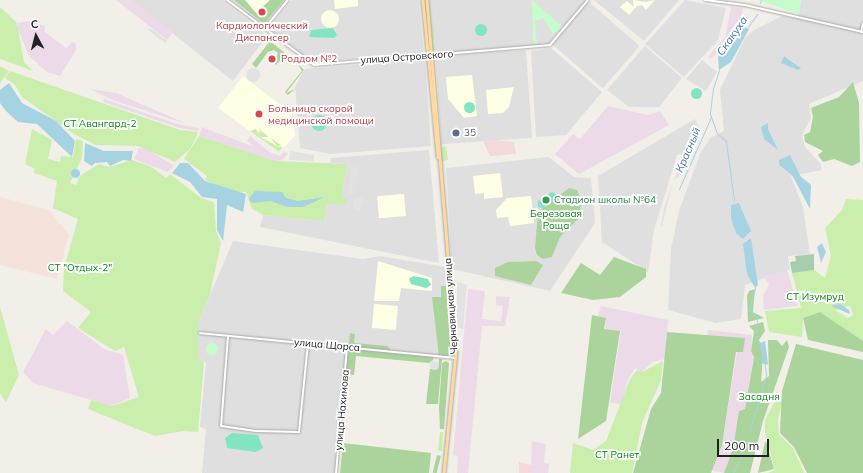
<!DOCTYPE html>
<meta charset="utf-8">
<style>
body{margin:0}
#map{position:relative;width:863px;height:473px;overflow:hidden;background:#f2efe8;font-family:Mulish,sans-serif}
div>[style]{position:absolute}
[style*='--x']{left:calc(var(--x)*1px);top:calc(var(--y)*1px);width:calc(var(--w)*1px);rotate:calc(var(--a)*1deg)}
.residential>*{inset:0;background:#e0dfdf;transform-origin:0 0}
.commercial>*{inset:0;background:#f3d9d7}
.industrial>*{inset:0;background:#ecdae8}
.education>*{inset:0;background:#feffe4;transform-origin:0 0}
.round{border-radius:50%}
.military>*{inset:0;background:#f4e3db}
.grass>*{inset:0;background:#caeeac}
.forest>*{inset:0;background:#aad49b;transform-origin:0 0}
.cemetery>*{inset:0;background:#a8cdae}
.park>*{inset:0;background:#c4fdcb}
.pitch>*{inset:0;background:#82e5c2}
.parking>*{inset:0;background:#e2e2e2}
.water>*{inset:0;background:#a6d3e2}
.stream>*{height:1px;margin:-0.5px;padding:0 0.5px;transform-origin:0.5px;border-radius:0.5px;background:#a6d3e2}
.roads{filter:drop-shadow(0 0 1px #a9a9a9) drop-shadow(0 0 1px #a9a9a9)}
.minor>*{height:2px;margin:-1px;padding:0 1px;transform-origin:1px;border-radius:1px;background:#fff}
.major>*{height:2.5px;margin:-1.25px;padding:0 1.25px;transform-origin:1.25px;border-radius:1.25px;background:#ffd9a0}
.dots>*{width:11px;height:11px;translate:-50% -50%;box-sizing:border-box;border:2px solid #fff;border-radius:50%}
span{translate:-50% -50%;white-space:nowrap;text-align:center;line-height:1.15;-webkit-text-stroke:3.5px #fff;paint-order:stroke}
.health-label{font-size:10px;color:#be3a42}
.left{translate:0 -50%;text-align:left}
.street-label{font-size:10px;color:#222}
.park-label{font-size:10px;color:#068514}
.service-label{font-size:10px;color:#4e5e75}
.leisure-label{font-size:10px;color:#27864d}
.water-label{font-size:11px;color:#4377b1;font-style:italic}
.north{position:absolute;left:16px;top:16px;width:40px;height:40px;-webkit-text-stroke:3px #fff;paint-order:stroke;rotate:353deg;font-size:11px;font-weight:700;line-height:16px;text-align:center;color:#222}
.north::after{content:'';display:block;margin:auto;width:14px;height:18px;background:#222;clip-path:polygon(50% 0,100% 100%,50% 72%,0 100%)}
.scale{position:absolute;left:717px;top:439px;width:52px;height:18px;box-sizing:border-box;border:2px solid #222;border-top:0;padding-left:5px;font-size:12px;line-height:14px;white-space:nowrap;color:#222;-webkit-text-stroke:3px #fff;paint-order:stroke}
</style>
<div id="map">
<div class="residential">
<div style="clip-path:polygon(130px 0,223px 0,267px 36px,233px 81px)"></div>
<div style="clip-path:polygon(231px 0,287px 0,263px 26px)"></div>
<div style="clip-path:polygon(292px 0,419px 0,424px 54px,312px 62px,268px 28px)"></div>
<div style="clip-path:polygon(427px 0,587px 0,548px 44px,434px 54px)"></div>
<div style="clip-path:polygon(594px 0,679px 0,644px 41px)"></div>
<div style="clip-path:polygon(685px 0,726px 8px,718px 40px,684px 77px,645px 44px)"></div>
<div style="clip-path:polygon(801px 0,863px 0,863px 81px,809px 104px,811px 118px,802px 135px,805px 147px,821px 164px,821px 170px,791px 176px,803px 207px,810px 254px,788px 256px,790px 269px,745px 285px,741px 319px,716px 323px,668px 310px,671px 249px,679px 211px,700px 154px,710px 138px,724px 131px,720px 90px,745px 38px,754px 30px,782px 16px,793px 18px,799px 14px)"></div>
<div style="left:589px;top:2px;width:67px;height:56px;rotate:41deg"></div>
<div style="clip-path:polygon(645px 46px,682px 78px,659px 107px,629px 107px,607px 90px)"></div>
<div style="clip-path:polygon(551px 48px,602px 92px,566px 135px,536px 137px,531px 51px)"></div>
<div style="left:526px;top:50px;width:88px;height:91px;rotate:86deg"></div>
<div style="clip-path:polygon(425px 59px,431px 146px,331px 154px,300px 148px,295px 87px,305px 69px)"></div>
<div style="clip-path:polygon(702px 60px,717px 72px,706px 91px,686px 79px)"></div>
<div style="clip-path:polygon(695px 119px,699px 128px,688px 152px,677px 155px,654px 230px,648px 272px,602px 242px,598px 176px)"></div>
<div style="clip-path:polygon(429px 150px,439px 263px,260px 227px,263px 215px,324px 221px,327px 203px,347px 198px,342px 199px,342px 194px,347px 164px,330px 163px,331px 158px)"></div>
<div style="clip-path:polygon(549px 157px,574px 177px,591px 178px,595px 223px,550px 291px,452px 269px,446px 168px)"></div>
<div style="clip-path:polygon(233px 241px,363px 259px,380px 256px,445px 267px,452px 357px,347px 347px,336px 473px,202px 473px,206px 429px,200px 427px,206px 363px,198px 358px,198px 323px)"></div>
</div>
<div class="commercial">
<div style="clip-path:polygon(496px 140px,514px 142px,516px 154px,490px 156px,483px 141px)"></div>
<div style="clip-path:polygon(519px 462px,532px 465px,531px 473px,519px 473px)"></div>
</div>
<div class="industrial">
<div style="clip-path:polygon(116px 0,130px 0,173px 32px,167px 40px)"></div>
<div style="clip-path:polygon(731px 7px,743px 8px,740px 22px,731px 39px,711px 59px,708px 57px,725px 37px)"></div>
<div style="clip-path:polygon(27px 21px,45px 26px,44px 31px,66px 48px,72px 42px,76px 43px,76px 50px,60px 76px,47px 72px,29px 56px,18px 29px,18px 23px)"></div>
<div style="clip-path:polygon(90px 89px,116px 93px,187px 124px,115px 101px)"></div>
<div style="clip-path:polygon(104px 99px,181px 125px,199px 128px,198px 131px,180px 128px,103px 102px)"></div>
<div style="clip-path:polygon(608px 106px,648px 115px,660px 111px,669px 125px,579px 174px,555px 154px,573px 134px,580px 139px)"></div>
<div style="clip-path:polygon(202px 127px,254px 147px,247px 141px,250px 136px,269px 152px,280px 156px,284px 151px,288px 154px,282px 160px,275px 161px,199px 136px)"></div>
<div style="clip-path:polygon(139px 148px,147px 149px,174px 166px,168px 172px,134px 159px)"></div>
<div style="clip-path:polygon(787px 270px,798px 306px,764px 310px,763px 295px,769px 285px,764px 276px)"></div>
<div style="clip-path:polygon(468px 289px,485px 291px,482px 319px,501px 321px,503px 306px,496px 305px,496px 296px,510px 297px,505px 326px,482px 326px,469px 463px,468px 473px,457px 473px,458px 456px,453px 455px)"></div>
<div style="clip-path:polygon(601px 306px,668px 320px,665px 359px,652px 362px,642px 372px,635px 368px,627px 381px,622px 405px,610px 402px,621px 331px,605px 329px,606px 318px,598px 316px)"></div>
<div style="clip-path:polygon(67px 321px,104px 349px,123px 355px,130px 398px,111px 406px,33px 383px,23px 372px,46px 329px,53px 335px)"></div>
<div style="clip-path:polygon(708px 330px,752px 335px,751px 351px,754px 353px,745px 410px,740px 411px,733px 449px,724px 473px,711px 470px,712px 464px,722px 445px,737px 352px,745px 338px,707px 336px)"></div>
<div style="clip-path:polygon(532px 441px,546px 444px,544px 463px,549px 464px,548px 473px,531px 473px)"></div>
</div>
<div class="education">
<div style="clip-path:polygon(234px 0,284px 0,264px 24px)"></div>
<div style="clip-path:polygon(334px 0,358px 0,358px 6px,335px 9px)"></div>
<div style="clip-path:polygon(633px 0,645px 2px,655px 0,646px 10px,642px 5px,637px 6px,629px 15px,620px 7px,627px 1px,634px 7px)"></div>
<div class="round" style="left:321px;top:10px;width:18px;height:18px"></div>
<div style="clip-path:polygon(472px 75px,477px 116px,464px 118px,448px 99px,446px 77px)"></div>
<div style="clip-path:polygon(243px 76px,292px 114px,295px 136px,279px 152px,218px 108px)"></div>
<div style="clip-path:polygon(514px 87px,509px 107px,503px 113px,488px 114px,486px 90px)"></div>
<div style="clip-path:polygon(500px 173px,503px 197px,484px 199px,484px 193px,475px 194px,473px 176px)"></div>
<div style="left:404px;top:194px;width:22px;height:27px;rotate:85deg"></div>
<div style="clip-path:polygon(531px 196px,534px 223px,510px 226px,508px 217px,497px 218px,496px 210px,507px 198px)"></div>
<div style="clip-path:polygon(378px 261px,432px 278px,432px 291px,401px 288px,399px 301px,374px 301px)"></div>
<div style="left:374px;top:304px;width:24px;height:24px;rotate:5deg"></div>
</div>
<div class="military">
<div style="clip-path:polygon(0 197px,49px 210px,69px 235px,57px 279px,0 265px)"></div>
</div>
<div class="grass">
<div style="clip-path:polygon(424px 0,426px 0,430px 53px,429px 53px)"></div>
<div style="clip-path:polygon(0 7px,17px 23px,24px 62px,33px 71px,0 59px)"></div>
<div style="clip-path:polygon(429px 11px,431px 11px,435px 52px,432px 52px)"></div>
<div style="clip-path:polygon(0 66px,9px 71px,0 83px)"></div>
<div style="clip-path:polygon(10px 71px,180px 130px,198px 132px,197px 135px,190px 149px,175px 162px,138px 146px,96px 145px,74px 134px,22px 97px,15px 85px,5px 78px)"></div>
<div style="clip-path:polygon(258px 128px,269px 137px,261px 137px,270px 144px,263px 138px,277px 146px,270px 137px,282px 146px,275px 147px,283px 147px,279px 152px,250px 131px,256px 129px,259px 135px,258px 131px,262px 133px)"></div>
<div style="clip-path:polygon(32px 129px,52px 140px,48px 159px,60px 162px,61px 156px,73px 157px,76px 139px,83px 141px,82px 158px,70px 183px,76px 185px,80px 176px,99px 164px,109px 167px,132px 160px,150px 166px,166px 178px,170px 174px,201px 198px,214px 202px,216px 231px,221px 243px,210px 294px,198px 323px,198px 358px,204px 362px,198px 432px,183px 431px,155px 436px,88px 409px,91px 400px,112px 406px,139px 397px,124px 347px,115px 351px,78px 328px,91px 312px,63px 291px,64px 268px,78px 219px,53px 208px,57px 181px,34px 173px,35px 169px,25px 164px)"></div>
<div style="clip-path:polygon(199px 136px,275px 161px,347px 164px,342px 194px,342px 199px,347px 198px,345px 205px,327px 203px,324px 221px,263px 215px,252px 209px,246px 192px,234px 192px,205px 180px,207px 176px,184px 159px)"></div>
<div style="clip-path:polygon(446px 146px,448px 160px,440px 162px,440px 148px)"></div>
<div style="clip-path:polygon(evenodd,846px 199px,863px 200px,863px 341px,820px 312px,803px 318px,802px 337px,769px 332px,765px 311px,801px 308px,792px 273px,814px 270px,825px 278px,831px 256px,825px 228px,842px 210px,846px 199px,850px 306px,853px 315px,848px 318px,835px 310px,850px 306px)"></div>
<div style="clip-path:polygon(0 307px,19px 375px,6px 402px,0 393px)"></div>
<div style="clip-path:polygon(663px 361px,661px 380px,642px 423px,632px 473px,570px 473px,573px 443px,593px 450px,606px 441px,630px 379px,637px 370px,642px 372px)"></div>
<div style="clip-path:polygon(775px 401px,783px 401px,778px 419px,779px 435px,793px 448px,804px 473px,768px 473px,775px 470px,765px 432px,765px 420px)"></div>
<div style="clip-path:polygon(440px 432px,443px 432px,442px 451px,438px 451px)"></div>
</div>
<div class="forest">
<div style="clip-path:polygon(234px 0,245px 0,256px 13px,270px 0,284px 0,264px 24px)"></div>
<div style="clip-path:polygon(270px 41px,286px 54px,276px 65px,274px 63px,278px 53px,274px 50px,268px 52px,256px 68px,252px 64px)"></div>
<div style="clip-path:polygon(298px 64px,304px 70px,286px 93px,295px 89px,288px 95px,285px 92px,302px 71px)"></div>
<div style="clip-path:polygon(853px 82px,859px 103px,860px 162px,852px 166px,834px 159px,823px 162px,818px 155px,823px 151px,805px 142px,804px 135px,810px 132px,813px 117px,811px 108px,839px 97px)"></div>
<div style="clip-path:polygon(569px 188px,577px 190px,581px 199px,580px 217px,560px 237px,552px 257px,543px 259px,537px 255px,535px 248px,538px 212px)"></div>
<div style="clip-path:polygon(614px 257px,646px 269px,646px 277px,620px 297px,593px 300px,561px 293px,581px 263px,600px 275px)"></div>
<div style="clip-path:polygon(536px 261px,543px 265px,531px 285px,495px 276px,495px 268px,508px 262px)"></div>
<div style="clip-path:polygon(441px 286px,446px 286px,451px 357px,439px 356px,432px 297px,441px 297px)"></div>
<div style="clip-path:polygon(755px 289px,753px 312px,764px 318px,748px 322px,747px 296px,749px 291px)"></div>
<div style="clip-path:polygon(820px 312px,863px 341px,863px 352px,808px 340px,803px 318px)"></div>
<div style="clip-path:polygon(592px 315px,606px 318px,604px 329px,620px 331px,606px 421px,578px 439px)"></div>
<div style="clip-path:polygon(763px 322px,765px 331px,759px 340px,763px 356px,761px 382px,769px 376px,768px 340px,777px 340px,782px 346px,787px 340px,789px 347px,763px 421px,750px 473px,724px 473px,733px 449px,739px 411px,745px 409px,754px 357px,751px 351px,754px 331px,749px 326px)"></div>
<div style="clip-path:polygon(667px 332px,745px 338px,743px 352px,736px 352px,722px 445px,711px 473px,633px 473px,651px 409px,661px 393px)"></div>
<div style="clip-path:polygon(350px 333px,355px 334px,354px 343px,388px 346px,391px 351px,434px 356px,433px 360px,429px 363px,356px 356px,354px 375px,345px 374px)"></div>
<div style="clip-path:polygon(796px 344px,863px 360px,863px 473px,807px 473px,794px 447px,780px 433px,782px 391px)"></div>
<div style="clip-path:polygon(439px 359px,442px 359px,438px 404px,426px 404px,430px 369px,438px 369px)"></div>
<div style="clip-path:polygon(446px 361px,449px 363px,444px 429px,440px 429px,439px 407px,442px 363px)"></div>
<div style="clip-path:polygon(766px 442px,774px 469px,758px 473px,765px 442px)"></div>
<div style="clip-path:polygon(343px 443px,431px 453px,429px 473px,340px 473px)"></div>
<div style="left:437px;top:455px;width:4px;height:18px;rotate:14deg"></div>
</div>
<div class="cemetery">
<div style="clip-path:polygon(814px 254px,814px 270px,792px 273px,790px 262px,796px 261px,795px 256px)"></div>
</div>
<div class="park">
<div style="clip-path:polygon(532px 0,562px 26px,554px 35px,543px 18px,535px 21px,537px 43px,533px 43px)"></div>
<div style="clip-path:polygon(757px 0,801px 0,799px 14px)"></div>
<div class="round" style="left:206px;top:343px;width:12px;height:12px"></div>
</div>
<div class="pitch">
<div class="round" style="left:475px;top:24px;width:12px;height:12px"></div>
<div style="clip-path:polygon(333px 28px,337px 35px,334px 38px,309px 37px,311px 30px)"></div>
<div class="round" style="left:690.5px;top:87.5px;width:11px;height:11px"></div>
<div class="round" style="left:463.5px;top:101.5px;width:11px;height:11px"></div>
<div class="round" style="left:311px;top:115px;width:16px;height:16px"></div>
<div style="clip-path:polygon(552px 192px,557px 195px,555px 199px,543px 208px,538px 207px,538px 201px)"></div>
<div style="clip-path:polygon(413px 276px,428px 279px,431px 285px,426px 288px,411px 284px,409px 279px)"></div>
<div style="clip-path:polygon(232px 433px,258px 435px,263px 448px,256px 452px,227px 448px,225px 438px)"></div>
</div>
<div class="parking">
<div style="clip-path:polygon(147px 29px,152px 29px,167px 41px,165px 43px)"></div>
<div class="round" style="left:246px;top:68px;width:14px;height:14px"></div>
<div style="clip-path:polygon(290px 151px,314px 155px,314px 161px,289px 160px)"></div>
<div style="clip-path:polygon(688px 151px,682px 174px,674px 180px,677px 171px,680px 172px,682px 155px)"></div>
<div style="clip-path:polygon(352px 166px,358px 168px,353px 193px,349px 193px)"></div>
<div style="clip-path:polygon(673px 182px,662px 226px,661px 226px,664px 208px)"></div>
<div style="clip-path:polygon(366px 197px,359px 212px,353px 209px,353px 198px)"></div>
<div style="clip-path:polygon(457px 282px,467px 285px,463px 329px,457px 327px)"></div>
<div class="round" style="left:429.5px;top:360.5px;width:9px;height:9px"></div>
</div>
<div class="water">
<div style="clip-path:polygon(741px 25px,749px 29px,731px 62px,719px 70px,718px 57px)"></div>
<div style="clip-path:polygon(784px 56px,789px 60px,801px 68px,798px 70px,781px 63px)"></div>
<div style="clip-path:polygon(9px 83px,22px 103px,56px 121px,75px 141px,72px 157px,37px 124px,18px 122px,6px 111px,0 103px,0 90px)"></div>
<div style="clip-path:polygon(768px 123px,768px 129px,778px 150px,764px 139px,761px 127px)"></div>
<div style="clip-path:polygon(85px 143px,104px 151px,133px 151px,131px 161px,123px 160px,110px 166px,107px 162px,95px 163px,92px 166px,84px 161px)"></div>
<div style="clip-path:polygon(790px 155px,801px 177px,811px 185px,810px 209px,792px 175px,779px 165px,779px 160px)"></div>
<div style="clip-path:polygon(180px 163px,188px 163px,205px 181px,246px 194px,243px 212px,227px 205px,223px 241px,217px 230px,217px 199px,202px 197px,190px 182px,172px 173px)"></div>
<div class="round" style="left:70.5px;top:168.5px;width:9px;height:9px"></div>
<div style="clip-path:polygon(255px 191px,282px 192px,286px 198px,298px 201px,325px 197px,303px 207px,287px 207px,271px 201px,252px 203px,249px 199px)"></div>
<div style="clip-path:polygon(739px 203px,751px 231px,743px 239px,736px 233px,731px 218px,731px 205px)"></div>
<div style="clip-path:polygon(751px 238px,758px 285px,755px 288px,747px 274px,743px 244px)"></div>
<div style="clip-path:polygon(822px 243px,826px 252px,821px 263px,817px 247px)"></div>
<div style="clip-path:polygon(840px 304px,849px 310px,850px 314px,831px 306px)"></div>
<div style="clip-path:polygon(765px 341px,768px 364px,765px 365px,761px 361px,763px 356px,760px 348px,760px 343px)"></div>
</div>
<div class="stream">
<div style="--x:760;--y:3;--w:3;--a:-72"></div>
<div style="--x:748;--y:27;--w:16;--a:-55"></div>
<div style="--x:719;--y:70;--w:19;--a:108"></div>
<div style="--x:713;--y:88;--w:26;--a:97"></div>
<div style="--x:710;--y:114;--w:20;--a:70"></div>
<div style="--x:717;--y:133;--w:12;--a:42"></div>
<div style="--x:726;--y:141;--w:60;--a:82.3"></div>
<div style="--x:679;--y:189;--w:79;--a:-66"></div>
<div style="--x:755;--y:288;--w:23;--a:105"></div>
<div style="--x:749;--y:310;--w:11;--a:41"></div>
<div style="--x:757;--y:317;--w:16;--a:94"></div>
<div style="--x:755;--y:336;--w:9;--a:54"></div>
<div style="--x:750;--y:430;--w:56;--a:-73.5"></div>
<div style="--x:766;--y:376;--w:11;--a:-95"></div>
<div style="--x:733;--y:473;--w:37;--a:-66"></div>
</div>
<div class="roads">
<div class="minor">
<div style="--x:227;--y:0;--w:109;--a:36.8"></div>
<div style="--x:314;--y:65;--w:237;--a:-4.8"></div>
<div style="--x:550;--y:45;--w:59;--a:-49.8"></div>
<div style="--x:705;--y:0;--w:40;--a:7.1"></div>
<div style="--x:745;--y:5;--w:121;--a:12.9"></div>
<div style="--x:265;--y:28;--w:36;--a:-51"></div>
<div style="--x:861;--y:32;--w:9;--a:-77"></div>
<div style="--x:200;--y:333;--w:256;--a:5.6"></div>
<div style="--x:228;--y:336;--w:90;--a:94.4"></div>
<div style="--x:221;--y:426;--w:37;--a:8"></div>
<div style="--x:258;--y:431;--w:41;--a:1.4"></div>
<div style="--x:299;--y:432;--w:89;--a:-84.2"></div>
<div style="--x:336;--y:473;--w:126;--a:-85"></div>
</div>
<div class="major">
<div style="--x:423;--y:0;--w:158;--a:84.5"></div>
<div style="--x:427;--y:0;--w:354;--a:85.3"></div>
<div style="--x:456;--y:353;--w:121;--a:95.7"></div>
</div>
</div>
<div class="dots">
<div style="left:262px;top:12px;background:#e0444e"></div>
<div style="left:272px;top:59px;background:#e0444e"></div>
<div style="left:259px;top:114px;background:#e0444e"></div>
<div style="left:456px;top:133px;background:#5c6f8a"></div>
<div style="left:546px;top:200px;background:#2e9e5b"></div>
</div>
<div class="health-label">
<span style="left:262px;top:31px">Кардиологический<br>Диспансер</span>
<span class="left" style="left:281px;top:59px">Роддом №2</span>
<span class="left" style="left:268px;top:114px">Больница скорой<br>медицинской помощи</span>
</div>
<div class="street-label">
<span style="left:407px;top:57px;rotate:-4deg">улица Островского</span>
<span style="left:451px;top:306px;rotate:-94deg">Черновицкая улица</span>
<span style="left:327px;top:345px;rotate:5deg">улица Щорса</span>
<span style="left:342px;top:410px;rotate:-85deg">улица Нахимова</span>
</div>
<div class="park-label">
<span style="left:100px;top:124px">СТ Авангард-2</span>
<span style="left:556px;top:219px">Березовая<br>Роща</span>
<span style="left:80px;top:268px">СТ "Отдых-2"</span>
<span style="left:815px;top:297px">СТ Изумруд</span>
<span style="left:759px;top:397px">Засадня</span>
<span style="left:617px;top:455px">СТ Ранет</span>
</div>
<div class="service-label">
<span class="left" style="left:464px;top:133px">35</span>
</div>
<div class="leisure-label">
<span class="left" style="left:554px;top:200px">Стадион школы №64</span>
</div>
<div class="water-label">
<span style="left:732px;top:36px;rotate:-55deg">Скакуха</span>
<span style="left:688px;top:150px;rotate:-67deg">Красный</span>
</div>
<div class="north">С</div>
<div class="scale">200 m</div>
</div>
